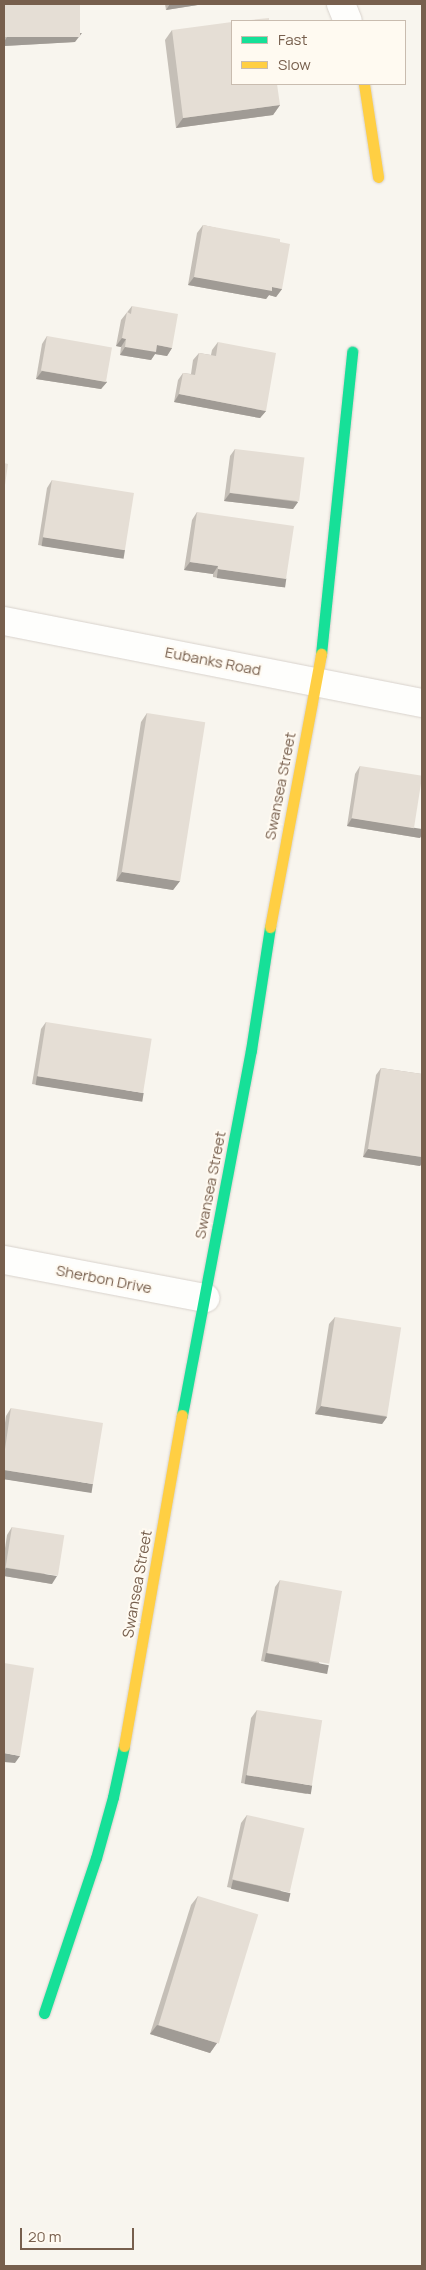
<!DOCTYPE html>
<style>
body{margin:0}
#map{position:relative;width:426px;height:2270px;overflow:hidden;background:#f8f5ee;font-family:Manrope,sans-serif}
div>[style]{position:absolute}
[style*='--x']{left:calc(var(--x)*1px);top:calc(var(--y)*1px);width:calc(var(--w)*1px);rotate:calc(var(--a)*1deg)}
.roads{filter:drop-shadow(0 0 1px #d8d2cc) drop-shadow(0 0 1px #d8d2cc)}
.street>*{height:28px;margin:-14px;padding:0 14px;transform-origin:14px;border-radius:14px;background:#fefefc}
.fast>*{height:11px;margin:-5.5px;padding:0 5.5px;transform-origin:5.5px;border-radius:5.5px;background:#16e098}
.slow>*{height:11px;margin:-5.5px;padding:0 5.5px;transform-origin:5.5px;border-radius:5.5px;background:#ffcf43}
.wall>*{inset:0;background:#c5bfb7}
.shaded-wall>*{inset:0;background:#a09b95;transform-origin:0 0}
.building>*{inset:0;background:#e5ded5;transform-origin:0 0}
span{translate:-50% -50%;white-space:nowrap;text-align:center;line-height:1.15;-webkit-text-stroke:4px #fffaf1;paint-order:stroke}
.street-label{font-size:15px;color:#775f4d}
.frame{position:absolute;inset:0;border:5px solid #775f4d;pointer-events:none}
.legend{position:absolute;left:231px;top:20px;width:175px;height:65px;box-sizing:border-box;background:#fffaf1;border:1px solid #c9bcaf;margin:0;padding:6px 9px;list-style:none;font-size:15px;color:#775f4d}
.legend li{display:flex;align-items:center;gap:10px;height:25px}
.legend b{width:25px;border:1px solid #c9bcaf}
.scale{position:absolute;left:20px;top:2228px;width:114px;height:22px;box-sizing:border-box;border:2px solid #775f4d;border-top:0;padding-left:6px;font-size:15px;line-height:18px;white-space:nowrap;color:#775f4d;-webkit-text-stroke:4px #fffaf1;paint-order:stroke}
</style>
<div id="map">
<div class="roads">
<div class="street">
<div style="--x:341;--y:4;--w:18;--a:68"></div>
<div style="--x:4;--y:621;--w:426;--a:11.1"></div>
<div style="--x:4;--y:1260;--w:205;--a:10.7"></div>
</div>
<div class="fast">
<div style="--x:321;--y:654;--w:304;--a:-84.1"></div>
<div style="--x:182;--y:1415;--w:371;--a:-79.3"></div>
<div style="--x:251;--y:1050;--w:124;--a:-81.2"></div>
<div style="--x:44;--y:2013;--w:163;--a:-71.5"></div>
<div style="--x:96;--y:1858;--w:63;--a:-74.4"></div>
<div style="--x:113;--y:1797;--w:52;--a:-77.8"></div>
</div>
<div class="slow">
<div style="--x:364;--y:84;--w:94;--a:81.4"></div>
<div style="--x:270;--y:927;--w:278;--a:-79.4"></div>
<div style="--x:124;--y:1746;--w:336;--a:-80.1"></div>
</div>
</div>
<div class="wall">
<div style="clip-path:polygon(4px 4px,80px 4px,75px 42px,4px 46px)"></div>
<div style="clip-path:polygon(165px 4px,204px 4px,166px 10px)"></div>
<div style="clip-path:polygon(172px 30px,280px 105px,273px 115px,176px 128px,165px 40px)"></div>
<div style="clip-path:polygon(203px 225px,280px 242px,282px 289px,276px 297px,269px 295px,266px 299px,188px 285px,197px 233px)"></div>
<div style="clip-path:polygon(132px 306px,172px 348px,167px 356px,155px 354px,151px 360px,120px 355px,121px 347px,116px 346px,121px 320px)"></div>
<div style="clip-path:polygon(47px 336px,107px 382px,101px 389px,36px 379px,42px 344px)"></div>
<div style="clip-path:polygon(218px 342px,266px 411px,260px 418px,174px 402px,178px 380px,183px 373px,191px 374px,193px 360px,199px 353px,211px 355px,212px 350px)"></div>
<div style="clip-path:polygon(235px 449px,298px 502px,293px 509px,224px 501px,230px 456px)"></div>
<div style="clip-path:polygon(52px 480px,125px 550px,119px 558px,38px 545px,47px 488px)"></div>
<div style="clip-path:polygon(197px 512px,286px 579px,281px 587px,213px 577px,213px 574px,184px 570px,192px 520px)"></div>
<div style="clip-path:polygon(147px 713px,180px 881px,173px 890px,116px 881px,141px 722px)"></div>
<div style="clip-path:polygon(360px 766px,420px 838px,347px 826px,355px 774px)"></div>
<div style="clip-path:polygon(46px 1022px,138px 1101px,32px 1084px,41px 1029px)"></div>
<div style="clip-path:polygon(381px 1068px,422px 1074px,422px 1163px,420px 1166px,363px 1157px,376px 1075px)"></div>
<div style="clip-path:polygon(335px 1317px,387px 1417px,382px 1424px,315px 1414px,329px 1324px)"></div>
<div style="clip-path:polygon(11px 1408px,88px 1492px,4px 1479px,4px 1430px,6px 1416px)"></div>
<div style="clip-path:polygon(12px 1527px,52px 1584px,4px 1576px,4px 1555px,7px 1535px)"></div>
<div style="clip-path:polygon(280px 1580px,324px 1673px,261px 1661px,275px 1587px)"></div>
<div style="clip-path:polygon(257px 1710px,307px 1794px,241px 1783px,251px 1718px)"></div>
<div style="clip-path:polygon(247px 1815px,285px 1900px,227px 1887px,241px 1823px)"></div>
<div style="clip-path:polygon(198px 1896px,217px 2043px,210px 2053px,150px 2034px,191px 1905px)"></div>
</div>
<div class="shaded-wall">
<div style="clip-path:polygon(170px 4px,204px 4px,166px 10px)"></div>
<div style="clip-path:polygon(82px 33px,75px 42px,4px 46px,4px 42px,7px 37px)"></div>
<div style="clip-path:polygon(280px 105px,273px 115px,176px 128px,183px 118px)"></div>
<div style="clip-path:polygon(194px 277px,272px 287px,282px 289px,276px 297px,269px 295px,266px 299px,188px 285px)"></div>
<div style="clip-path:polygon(122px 338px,126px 339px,121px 347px,116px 346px)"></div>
<div style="clip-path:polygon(157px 345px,172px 348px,167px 356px,155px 354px,151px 360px,120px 355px,125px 347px)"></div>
<div style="clip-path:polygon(42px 371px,107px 382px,101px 389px,36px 379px)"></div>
<div style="clip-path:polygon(179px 394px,266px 411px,260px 418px,174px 402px)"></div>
<div style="clip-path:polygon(230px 493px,298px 502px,293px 509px,224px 501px)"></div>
<div style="left:43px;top:537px;width:83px;height:9px;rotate:9deg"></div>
<div style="clip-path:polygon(190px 562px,218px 566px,213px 574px,184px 570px)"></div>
<div style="left:218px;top:569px;width:69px;height:9px;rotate:8deg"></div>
<div style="clip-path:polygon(352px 818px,422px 829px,422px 835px,420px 838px,347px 826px)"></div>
<div style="clip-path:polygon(122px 872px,180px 881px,173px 890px,116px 881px)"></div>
<div style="left:37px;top:1076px;width:108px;height:9px;rotate:9deg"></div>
<div style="clip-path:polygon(368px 1149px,422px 1157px,422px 1163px,420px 1166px,363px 1157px)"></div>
<div style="clip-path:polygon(321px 1406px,387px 1417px,382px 1424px,315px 1414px)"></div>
<div style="left:4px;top:1470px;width:90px;height:9px;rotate:9deg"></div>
<div style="clip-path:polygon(6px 1568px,57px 1576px,52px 1584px,4px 1576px,4px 1571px)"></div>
<div style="left:266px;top:1653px;width:64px;height:9px;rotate:11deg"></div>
<div style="clip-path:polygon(4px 1753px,20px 1756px,15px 1763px,4px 1762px)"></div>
<div style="left:246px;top:1775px;width:67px;height:9px;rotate:9deg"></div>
<div style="left:233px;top:1880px;width:59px;height:9px;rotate:13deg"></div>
<div style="clip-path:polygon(157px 2025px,217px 2043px,210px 2053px,150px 2034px)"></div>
</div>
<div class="building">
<div style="left:5px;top:4px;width:75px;height:33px"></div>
<div style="clip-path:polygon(269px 18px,269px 21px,241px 21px)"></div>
<div style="clip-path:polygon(232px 22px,232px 84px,277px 84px,280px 105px,183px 118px,172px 30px)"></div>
<div style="clip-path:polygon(203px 225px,280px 239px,280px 242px,290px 244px,282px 289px,272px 287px,272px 291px,194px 277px)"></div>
<div style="clip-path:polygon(132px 306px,178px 314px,172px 348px,157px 345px,156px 352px,125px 347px,126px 339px,122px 338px,127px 312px,131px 314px)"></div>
<div style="left:47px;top:336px;width:66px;height:35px;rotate:10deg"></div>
<div style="clip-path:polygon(218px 342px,276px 353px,266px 411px,179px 394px,183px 373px,195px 375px,199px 353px,216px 356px)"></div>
<div style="left:235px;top:449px;width:70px;height:44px;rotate:7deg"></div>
<div style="clip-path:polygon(4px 463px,8px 464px,4px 492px)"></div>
<div style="left:52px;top:480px;width:83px;height:58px;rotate:9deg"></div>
<div style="clip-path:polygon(197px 512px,294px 526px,286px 579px,218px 569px,218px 566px,190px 562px)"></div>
<div style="left:147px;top:713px;width:59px;height:161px;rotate:9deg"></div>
<div style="left:360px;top:766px;width:63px;height:53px;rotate:9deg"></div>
<div style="left:46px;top:1022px;width:107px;height:55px;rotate:9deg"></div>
<div style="clip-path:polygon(381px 1068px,422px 1074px,422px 1157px,368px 1149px)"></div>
<div style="left:335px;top:1317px;width:67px;height:90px;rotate:9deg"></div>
<div style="clip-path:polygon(11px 1408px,103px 1423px,93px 1484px,4px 1470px,4px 1456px)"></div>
<div style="left:12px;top:1527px;width:53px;height:41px;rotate:9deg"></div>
<div style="left:280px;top:1580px;width:63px;height:74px;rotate:10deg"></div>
<div style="clip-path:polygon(4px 1663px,34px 1668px,20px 1756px,4px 1753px)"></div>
<div style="left:257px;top:1710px;width:66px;height:66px;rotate:9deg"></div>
<div style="left:247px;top:1815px;width:59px;height:66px;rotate:13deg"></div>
<div style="left:198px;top:1896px;width:63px;height:135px;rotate:17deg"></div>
</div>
<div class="street-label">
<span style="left:213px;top:661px;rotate:11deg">Eubanks Road</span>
<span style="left:280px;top:786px;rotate:-79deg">Swansea Street</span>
<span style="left:210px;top:1185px;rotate:-79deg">Swansea Street</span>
<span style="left:104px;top:1279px;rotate:11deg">Sherbon Drive</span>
<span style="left:137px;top:1584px;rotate:-80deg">Swansea Street</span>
</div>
<div class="frame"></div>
<ul class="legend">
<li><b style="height:6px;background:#16e098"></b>Fast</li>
<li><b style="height:6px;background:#ffcf43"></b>Slow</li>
</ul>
<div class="scale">20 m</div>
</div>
